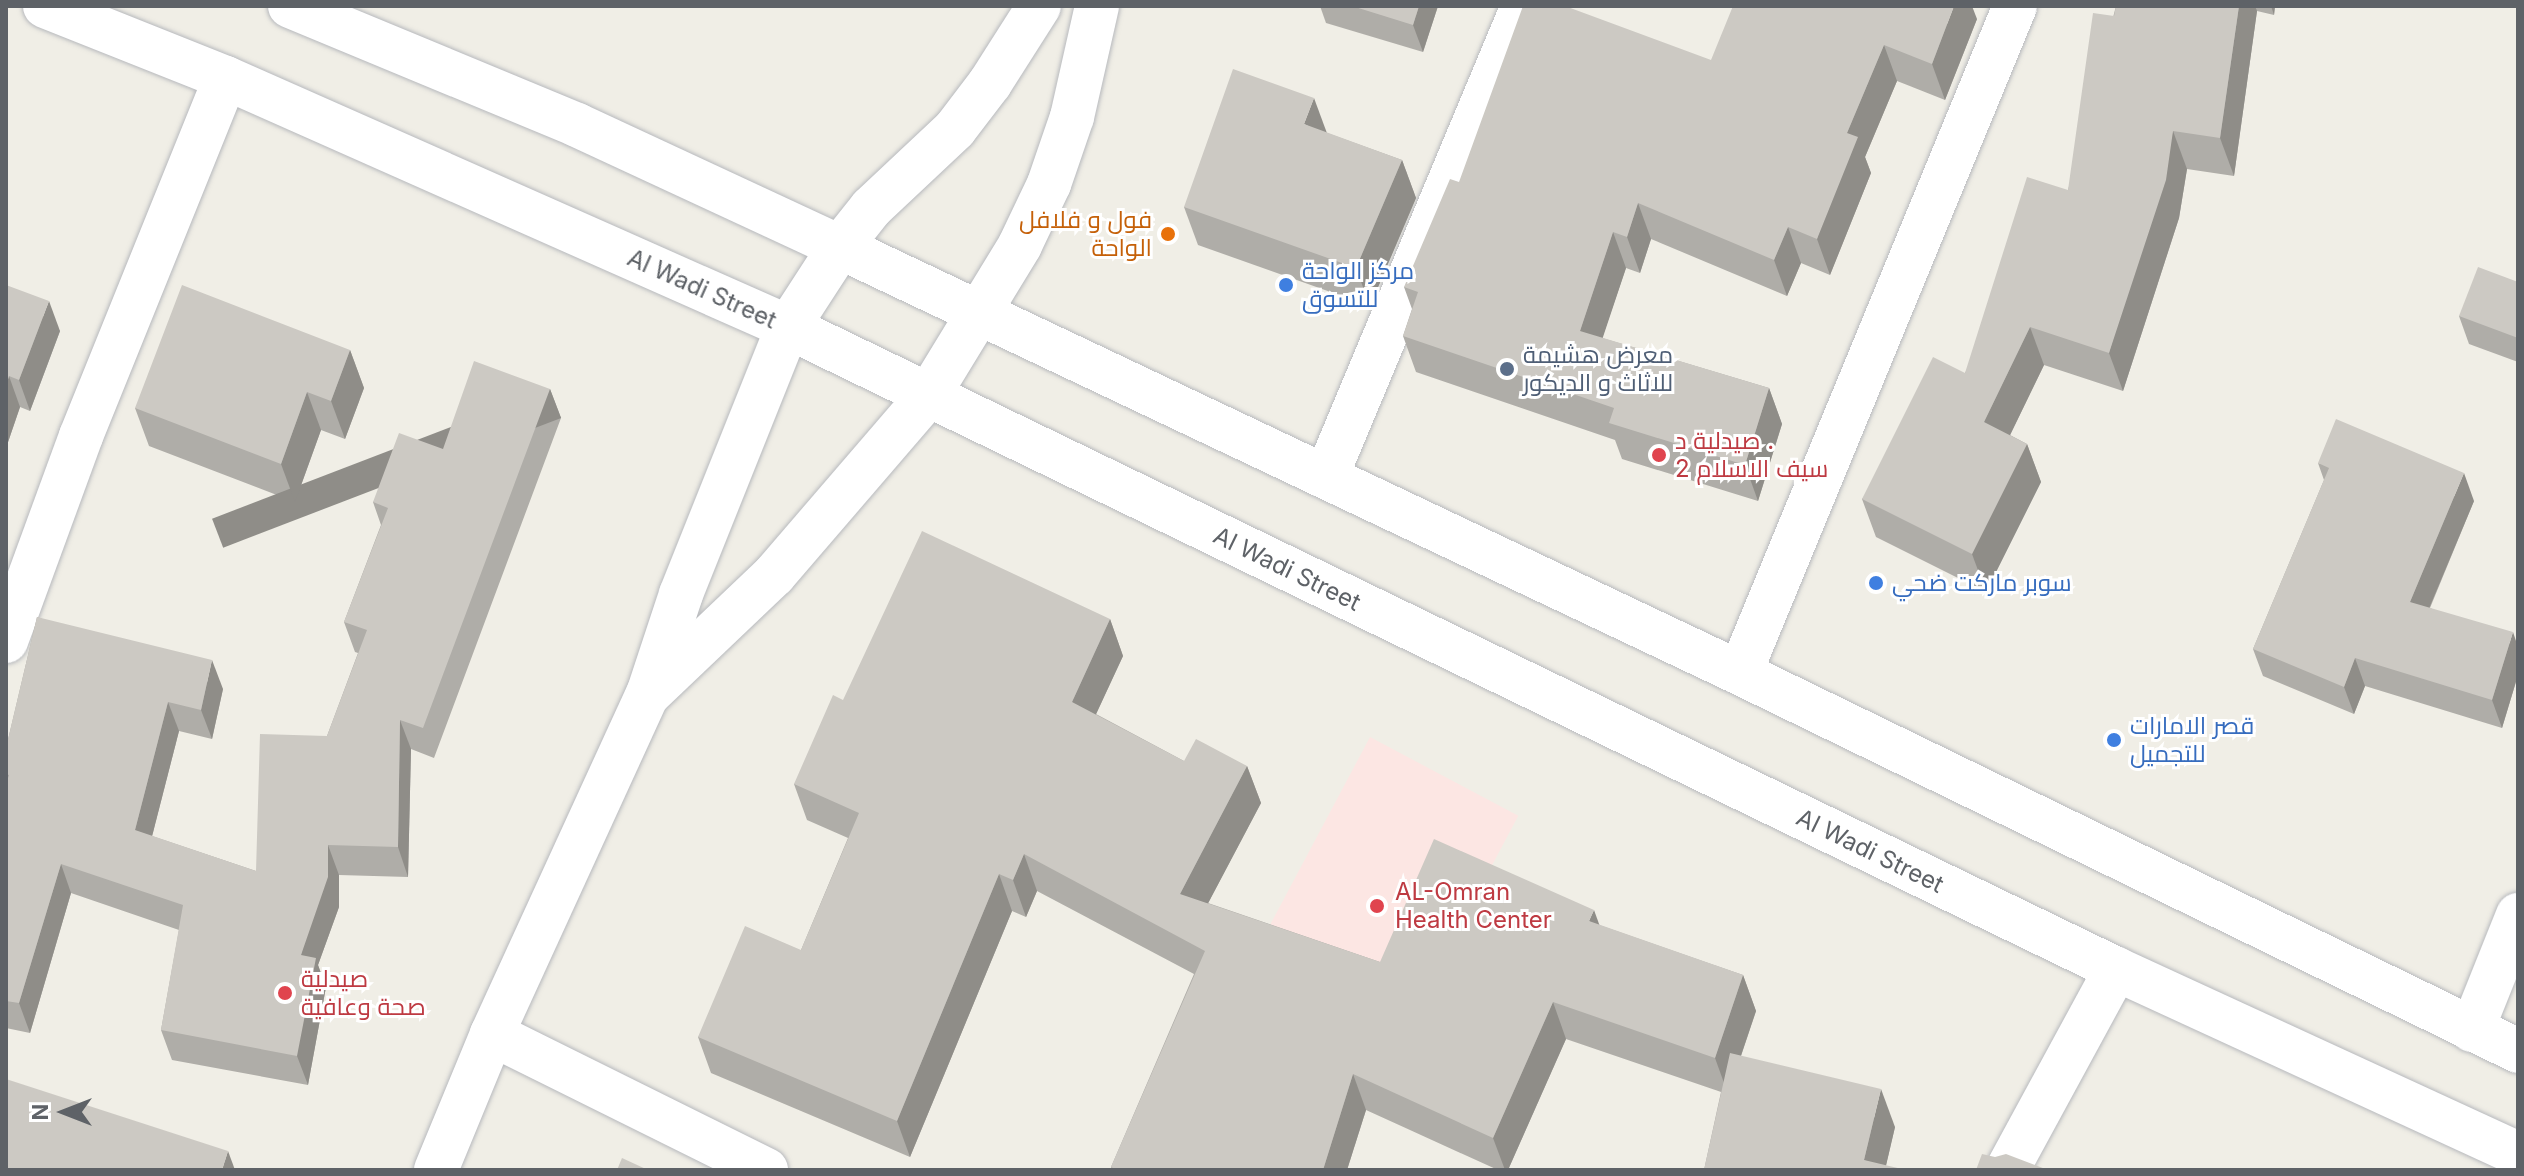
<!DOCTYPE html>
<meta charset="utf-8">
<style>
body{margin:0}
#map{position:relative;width:2524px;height:1176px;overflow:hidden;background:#f0eee6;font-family:Inter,Cairo,sans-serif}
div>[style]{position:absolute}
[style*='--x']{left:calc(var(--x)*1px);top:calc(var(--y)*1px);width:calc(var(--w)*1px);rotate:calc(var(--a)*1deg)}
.medical>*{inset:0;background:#fce6e3;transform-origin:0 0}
.roads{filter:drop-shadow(0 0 2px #b7b9bd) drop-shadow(0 0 2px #b7b9bd)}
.minor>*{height:44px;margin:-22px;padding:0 22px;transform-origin:22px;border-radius:22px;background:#fff}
.tertiary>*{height:44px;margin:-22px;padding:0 22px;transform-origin:22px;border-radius:22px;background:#fff}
.secondary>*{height:44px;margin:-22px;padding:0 22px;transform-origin:22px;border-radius:22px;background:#fff}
.wall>*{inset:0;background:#afada8}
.shaded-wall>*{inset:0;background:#8f8d88;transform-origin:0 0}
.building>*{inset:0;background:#ccc9c3}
.dots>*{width:22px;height:22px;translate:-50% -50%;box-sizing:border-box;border:4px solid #fff;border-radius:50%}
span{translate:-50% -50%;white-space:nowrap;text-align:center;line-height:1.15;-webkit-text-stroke:6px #fff;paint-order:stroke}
.food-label{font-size:24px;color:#c56008}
.right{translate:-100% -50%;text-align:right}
.shop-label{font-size:24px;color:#366cbe}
.left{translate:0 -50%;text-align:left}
.street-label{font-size:24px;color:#5e6267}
.service-label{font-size:24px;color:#4e5e75}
.health-label{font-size:24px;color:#be3a42}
.frame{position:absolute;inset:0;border:8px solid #5e6267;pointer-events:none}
.north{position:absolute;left:24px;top:1072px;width:80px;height:80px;-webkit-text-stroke:6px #fff;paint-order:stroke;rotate:270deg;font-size:22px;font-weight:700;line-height:32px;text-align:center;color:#5e6267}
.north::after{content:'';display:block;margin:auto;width:28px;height:36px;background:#5e6267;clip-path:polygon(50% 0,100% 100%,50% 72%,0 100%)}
</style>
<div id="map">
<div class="medical">
<div style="left:1370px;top:737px;width:168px;height:292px;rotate:28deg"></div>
</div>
<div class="roads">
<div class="minor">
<div style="--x:1326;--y:477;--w:511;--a:-67.3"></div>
<div style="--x:6;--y:641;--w:218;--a:-69.9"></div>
<div style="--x:81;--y:436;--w:386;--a:-68"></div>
<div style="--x:1740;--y:673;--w:721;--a:-67.59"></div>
<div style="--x:2472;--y:1030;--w:124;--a:-68.2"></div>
<div style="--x:492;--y:1034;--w:306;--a:26.4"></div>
<div style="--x:2007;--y:1170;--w:229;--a:-61.5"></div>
</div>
<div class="tertiary">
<div style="--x:650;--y:693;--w:171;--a:-43.6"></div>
<div style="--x:774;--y:575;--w:236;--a:-49.3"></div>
<div style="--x:928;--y:396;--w:177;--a:-58.6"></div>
<div style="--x:1020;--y:245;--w:68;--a:-64.6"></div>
<div style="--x:1049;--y:184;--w:71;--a:-71.1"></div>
<div style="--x:1072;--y:117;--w:114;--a:-77.3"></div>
<div style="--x:436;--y:1170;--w:147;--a:-67.6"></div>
<div style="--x:492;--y:1034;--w:374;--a:-65.4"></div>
<div style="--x:648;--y:694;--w:105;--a:-71.7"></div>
<div style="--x:681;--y:594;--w:288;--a:-68.2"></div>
<div style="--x:788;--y:327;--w:95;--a:-57"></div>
<div style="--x:840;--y:247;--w:50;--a:-51.5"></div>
<div style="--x:871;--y:208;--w:115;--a:-43.2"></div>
<div style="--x:955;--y:129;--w:58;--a:-52.7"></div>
<div style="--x:990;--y:83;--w:91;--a:-57.5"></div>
</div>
<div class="secondary">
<div style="--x:45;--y:6;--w:195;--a:21.7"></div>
<div style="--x:226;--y:78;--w:615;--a:23.9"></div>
<div style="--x:788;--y:327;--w:1475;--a:25.8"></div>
<div style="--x:2116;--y:969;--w:443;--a:24.7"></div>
<div style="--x:290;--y:6;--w:311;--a:22.5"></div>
<div style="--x:577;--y:125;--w:290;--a:24.9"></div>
<div style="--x:840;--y:247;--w:996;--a:25.33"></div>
<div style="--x:1740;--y:673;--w:865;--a:25.91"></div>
</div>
</div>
<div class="wall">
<div style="clip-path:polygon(1320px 6px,1438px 6px,1423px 52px,1326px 23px)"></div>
<div style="clip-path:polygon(2116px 6px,2275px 6px,2274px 15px,2257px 11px,2234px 176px,2187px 169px,2179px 218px,2123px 391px,2044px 365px,2010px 435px,2027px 444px,2041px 482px,1986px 592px,1876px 537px,1862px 499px,1965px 373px,2068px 190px)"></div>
<div style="clip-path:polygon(1977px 19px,1945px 100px,1897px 81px,1865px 157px,1871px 173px,1830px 275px,1801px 263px,1787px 296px,1651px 239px,1640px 273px,1626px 268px,1602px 338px,1769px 388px,1782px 424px,1758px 501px,1622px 459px,1615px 440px,1416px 372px,1403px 336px,1412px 309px,1404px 287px,1711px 60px)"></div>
<div style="clip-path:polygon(1327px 133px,1402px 160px,1416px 198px,1370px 306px,1198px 245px,1184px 207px)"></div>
<div style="clip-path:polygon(2518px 282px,2518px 362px,2469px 344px,2459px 316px)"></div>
<div style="clip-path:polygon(6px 285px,60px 331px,30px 411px,20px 407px,6px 448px)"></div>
<div style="clip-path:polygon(350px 350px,364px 388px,345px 439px,321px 430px,295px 502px,149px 446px,135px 408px)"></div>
<div style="clip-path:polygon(550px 389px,561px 418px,434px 758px,411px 749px,408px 877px,339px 875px,339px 907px,318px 965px,326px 987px,308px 1085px,172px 1060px,161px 1030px,179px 930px,71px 893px,30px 1033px,6px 1028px,6px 748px,37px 617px,223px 689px,212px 739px,179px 731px,152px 836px,256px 871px,327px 736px,358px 653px,355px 652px,344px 622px,381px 525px,373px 502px,443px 449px)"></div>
<div style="clip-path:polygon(2318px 463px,2474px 501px,2430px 608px,2518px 647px,2518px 675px,2502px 728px,2365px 686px,2354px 714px,2263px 676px,2253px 649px,2324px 480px)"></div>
<div style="clip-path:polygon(1110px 619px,1123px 656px,1096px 714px,1184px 761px,1247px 766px,1261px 803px,1208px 903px,1380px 962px,1599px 925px,1743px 975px,1756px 1011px,1741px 1056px,1895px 1127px,1886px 1165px,1704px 1170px,1721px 1092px,1566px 1039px,1508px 1170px,1498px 1170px,1366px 1110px,1347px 1170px,1112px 1170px,1111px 1167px,1194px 974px,1037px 891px,1026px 917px,1012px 911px,910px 1157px,711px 1073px,698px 1037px,801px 950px,848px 838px,807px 820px,794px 784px)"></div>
</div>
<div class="shaded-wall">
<div style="clip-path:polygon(1419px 6px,1438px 6px,1423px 52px,1413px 25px)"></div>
<div style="clip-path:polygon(1954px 6px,1972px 6px,1977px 19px,1945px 100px,1932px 64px)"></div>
<div style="clip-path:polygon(2239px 6px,2255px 6px,2257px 11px,2234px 176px,2220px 138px)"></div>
<div style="clip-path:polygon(2271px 6px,2275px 6px,2274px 15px)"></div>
<div style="clip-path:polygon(1884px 45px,1897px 81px,1865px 157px,1871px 173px,1830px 275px,1817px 239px,1847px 133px)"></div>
<div style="clip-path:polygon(1314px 98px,1328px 136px,1304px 124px)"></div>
<div style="clip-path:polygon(2173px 131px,2187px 169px,2179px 218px,2123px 391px,2109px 353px)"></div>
<div style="clip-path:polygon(1402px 160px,1416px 198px,1370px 306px,1356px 268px)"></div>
<div style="clip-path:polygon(1638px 203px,1651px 239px,1640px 273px,1627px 237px)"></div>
<div style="clip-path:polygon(1788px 227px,1801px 263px,1787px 296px,1774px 260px)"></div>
<div style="clip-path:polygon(1613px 232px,1626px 268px,1593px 367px,1580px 331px)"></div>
<div style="clip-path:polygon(49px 301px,60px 331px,30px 411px,19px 380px)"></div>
<div style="clip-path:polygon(2030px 327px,2044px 365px,1998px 460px,1984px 422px)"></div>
<div style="clip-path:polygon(350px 350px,364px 388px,345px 439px,331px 401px)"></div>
<div style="clip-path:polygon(9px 376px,20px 407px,6px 448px,6px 386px)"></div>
<div style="clip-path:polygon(1769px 388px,1782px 424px,1758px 501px,1745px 465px)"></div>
<div style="left:550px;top:389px;width:31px;height:362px;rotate:69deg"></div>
<div style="clip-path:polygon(307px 392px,321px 430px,295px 502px,281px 464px)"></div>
<div style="clip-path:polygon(2027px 444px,2041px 482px,1986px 592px,1972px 554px)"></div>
<div style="clip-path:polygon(2464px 473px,2474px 501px,2420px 630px,2410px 602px)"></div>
<div style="clip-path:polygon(1110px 619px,1123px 656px,1085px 738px,1072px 702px)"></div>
<div style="clip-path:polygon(2513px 632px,2518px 647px,2518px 675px,2502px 728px,2492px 700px)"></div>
<div style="clip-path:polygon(2355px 658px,2365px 686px,2354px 714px,2344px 687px)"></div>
<div style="clip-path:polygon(212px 660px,223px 689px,212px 739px,201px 710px)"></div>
<div style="clip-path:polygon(168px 702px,179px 731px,146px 860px,135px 830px)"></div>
<div style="clip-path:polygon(400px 720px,411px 749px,408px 877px,398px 847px)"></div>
<div style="clip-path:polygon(1247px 766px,1261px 803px,1194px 930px,1180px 894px)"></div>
<div style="clip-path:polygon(328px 845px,339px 875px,339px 907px,318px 965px,326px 987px,308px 1085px,297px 1056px,301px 955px)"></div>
<div style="clip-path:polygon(1024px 854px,1037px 891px,1026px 917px,1013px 880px)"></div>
<div style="clip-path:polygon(61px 864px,71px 893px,30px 1033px,19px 1003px)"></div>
<div style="clip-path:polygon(999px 874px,1012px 911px,910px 1157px,897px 1121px)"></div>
<div style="clip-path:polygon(1594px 910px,1607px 946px,1589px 921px)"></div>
<div style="clip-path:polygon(1743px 975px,1756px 1011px,1728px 1094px,1715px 1058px)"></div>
<div style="clip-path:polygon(1553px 1002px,1566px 1039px,1508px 1170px,1505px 1170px,1493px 1138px)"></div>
<div style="clip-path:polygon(1353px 1074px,1366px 1110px,1347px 1170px,1323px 1170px)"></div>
<div style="clip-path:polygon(1881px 1089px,1895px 1127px,1885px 1170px,1864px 1160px)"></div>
<div style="clip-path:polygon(228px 1151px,235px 1170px,222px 1170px)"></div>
</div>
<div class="building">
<div style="clip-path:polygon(1352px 6px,1419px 6px,1413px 25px)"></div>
<div style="clip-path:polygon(1523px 6px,1565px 6px,1711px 60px,1733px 6px,1954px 6px,1932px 64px,1884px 45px,1847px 133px,1858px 137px,1817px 239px,1788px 227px,1774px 260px,1638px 203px,1627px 237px,1613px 232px,1580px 331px,1769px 388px,1745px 465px,1609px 423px,1614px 408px,1403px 336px,1418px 292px,1404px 287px,1450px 179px,1459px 182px)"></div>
<div style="clip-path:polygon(2116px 6px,2239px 6px,2220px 138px,2173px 131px,2166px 180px,2109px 353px,2030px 327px,1984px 422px,2027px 444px,1972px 554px,1862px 499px,1933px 357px,1965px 373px,2027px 177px,2068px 190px,2093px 13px,2114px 16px)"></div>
<div style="clip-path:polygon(1233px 69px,1314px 98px,1304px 124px,1402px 160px,1356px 268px,1184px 207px)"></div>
<div style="clip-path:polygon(2478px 267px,2518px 282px,2518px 338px,2459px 316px)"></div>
<div style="clip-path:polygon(6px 285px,49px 301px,19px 380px,9px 376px,6px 386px)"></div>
<div style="clip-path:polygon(182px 285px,350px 350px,331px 401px,307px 392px,281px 464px,135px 408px)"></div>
<div style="clip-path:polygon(474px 361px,550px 389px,423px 728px,400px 720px,398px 847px,328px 845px,328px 877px,301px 955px,316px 958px,297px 1056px,161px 1030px,183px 905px,61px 864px,19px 1003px,6px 1001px,6px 784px,9px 775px,6px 774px,6px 748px,37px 617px,212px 660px,201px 710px,168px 702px,135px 830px,256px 871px,260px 734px,327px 736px,367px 630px,344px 622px,388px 508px,373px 502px,399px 433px,443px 449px)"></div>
<div style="clip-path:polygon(2336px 419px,2464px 473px,2410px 602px,2513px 632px,2492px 700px,2355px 658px,2344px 687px,2253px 649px,2329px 468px,2318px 463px)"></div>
<div style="clip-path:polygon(922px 531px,1110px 619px,1072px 702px,1184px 761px,1196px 739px,1247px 766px,1180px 894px,1380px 962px,1434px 839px,1594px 910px,1589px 921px,1743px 975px,1715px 1058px,1553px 1002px,1493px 1138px,1353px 1074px,1323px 1170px,1117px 1170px,1111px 1167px,1205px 951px,1024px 854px,1013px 880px,999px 874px,897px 1121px,698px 1037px,745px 926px,801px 950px,859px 813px,794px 784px,833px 695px,843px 700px)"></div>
<div style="clip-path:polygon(1730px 1053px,1881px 1089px,1864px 1160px,1906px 1170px,1704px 1170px)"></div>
<div style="clip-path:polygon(6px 1079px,228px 1151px,222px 1170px,6px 1170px)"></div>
<div style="clip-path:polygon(1982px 1154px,1995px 1157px,2006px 1154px,2048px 1170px,1976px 1170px)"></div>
<div style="clip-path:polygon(622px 1158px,648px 1170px,617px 1170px)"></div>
</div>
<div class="dots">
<div style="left:1168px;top:234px;background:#e8710a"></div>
<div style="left:1286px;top:285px;background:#3f7fe0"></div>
<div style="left:1507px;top:369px;background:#5c6f8a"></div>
<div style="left:1659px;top:455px;background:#e0444e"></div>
<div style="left:1876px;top:583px;background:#3f7fe0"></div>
<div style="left:2114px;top:740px;background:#3f7fe0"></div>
<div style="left:1377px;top:906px;background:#e0444e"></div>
<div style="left:285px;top:993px;background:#e0444e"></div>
</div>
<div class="food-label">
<span class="right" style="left:1152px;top:234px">فول و فلافل<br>الواحة</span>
</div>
<div class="shop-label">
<span class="left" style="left:1302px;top:285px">مركز الواحة<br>للتسوق</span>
<span class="left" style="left:1892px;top:583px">سوبر ماركت ضحي</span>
<span class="left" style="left:2130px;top:740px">قصر الامارات<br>للتجميل</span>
</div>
<div class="street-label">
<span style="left:702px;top:289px;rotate:24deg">Al Wadi Street</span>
<span style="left:1287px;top:569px;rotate:26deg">Al Wadi Street</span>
<span style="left:1870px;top:851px;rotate:26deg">Al Wadi Street</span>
</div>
<div class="service-label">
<span class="left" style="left:1523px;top:369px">معرض هشيمة<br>للاثاث و الديكور</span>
</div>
<div class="health-label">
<span class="left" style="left:1675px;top:455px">صيدلية د .<br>سيف الاسلام 2</span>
<span class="left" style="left:1395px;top:906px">AL-Omran<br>Health Center</span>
<span class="left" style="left:301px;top:993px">صيدلية<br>صحة وعافية</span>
</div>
<div class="frame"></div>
<div class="north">N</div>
</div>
